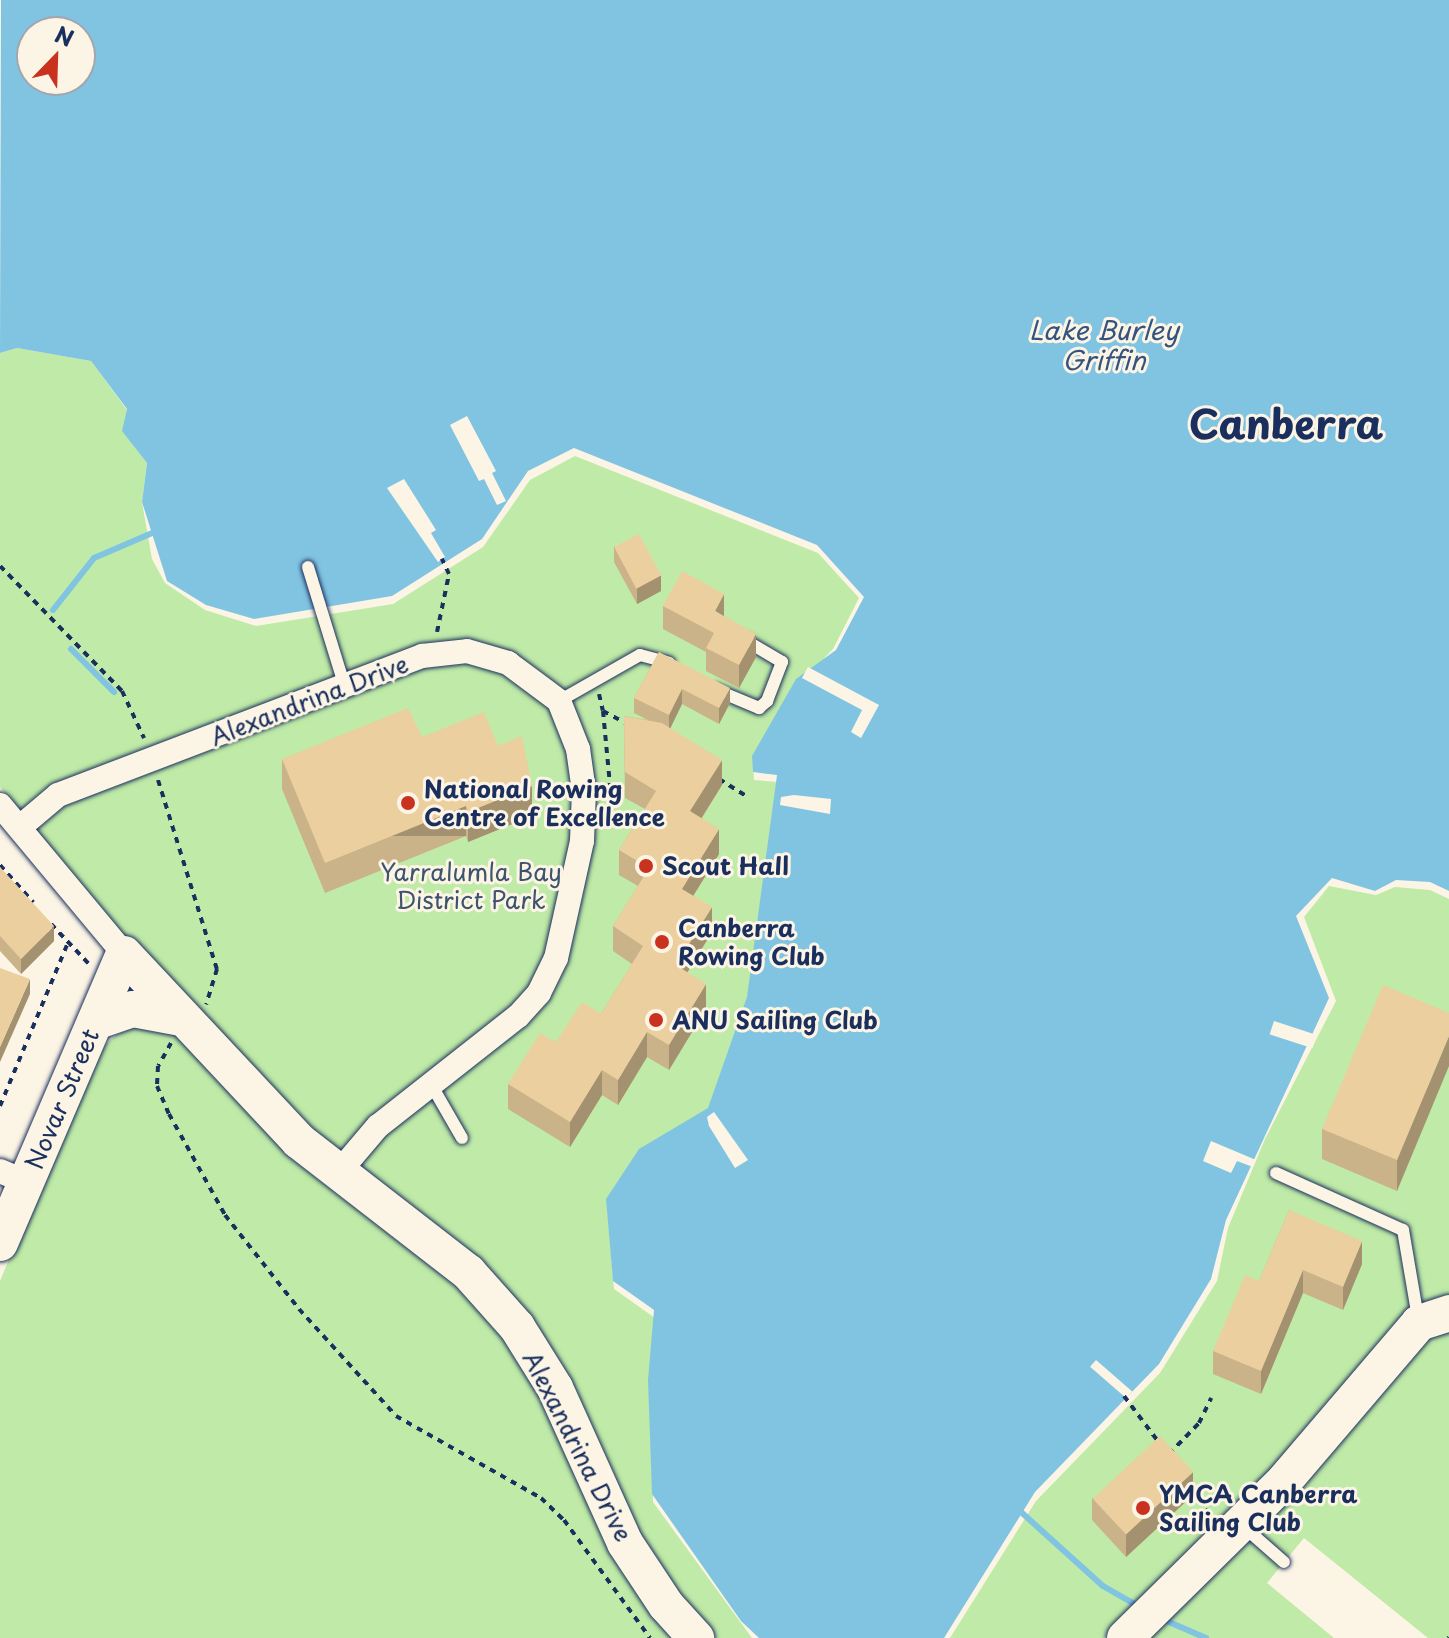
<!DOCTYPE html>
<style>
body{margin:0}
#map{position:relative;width:1449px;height:1638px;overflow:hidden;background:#fcf5e5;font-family:"Playpen Sans",sans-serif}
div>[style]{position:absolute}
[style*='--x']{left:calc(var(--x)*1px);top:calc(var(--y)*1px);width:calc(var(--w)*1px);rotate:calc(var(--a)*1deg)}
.green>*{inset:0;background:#bfeaa7}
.water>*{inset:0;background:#81c4e2}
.pier>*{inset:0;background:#fcf5e5;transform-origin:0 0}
.stream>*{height:6px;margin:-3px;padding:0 3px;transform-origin:3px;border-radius:3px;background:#81c4e2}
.path>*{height:4px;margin-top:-2px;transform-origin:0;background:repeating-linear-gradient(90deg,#1b2f5e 0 6px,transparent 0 12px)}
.roads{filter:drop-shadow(0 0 2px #1b2f5e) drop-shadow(0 0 2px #1b2f5e)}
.lane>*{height:12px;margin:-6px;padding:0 6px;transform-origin:6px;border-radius:6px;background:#fcf5e5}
.street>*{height:24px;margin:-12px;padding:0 12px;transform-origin:12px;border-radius:12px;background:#fcf5e5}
.secondary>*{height:36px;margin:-18px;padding:0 18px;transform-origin:18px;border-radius:18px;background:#fcf5e5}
.wall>*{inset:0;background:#cab289}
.shaded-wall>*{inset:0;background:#a4916f;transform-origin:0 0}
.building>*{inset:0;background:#ebcf9f;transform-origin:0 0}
.dots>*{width:22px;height:22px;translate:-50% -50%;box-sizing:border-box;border:4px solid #fcf5e5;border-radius:50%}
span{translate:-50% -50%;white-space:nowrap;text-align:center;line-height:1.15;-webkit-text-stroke:6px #fcf5e5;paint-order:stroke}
.street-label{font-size:24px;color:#1b2f5e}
.poi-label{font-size:24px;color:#1b2f5e;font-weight:700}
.left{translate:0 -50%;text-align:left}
.park-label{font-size:24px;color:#3c546d}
.water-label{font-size:26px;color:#34547f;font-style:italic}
.town-label{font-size:40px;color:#1b2f5e;font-weight:700}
.north{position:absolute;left:16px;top:16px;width:80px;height:80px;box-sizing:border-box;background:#fcf5e5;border:2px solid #a2a6af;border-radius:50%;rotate:23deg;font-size:22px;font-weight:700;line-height:32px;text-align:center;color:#1b2f5e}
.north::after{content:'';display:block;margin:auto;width:28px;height:36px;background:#c8321e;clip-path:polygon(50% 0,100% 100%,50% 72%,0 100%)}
</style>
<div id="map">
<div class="green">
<div style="clip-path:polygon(17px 348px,91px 361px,127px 410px,123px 431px,147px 463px,142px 502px,152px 559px,165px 583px,205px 610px,256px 626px,393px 604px,483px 547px,530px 480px,575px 456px,818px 553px,859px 598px,833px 649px,797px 687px,753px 764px,754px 780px,778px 782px,751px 1004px,714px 1111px,607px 1207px,614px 1289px,655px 1318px,650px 1388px,653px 1502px,752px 1638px,711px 1638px,635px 1537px,564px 1382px,311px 1139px,133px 948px,0 787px,0 353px)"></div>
<div style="clip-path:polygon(1329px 886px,1376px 895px,1395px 887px,1430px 890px,1449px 899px,1449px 1309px,1213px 1524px,1104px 1638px,950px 1638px,1036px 1501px,1160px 1373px,1217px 1281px,1228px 1228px,1265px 1139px,1336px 1001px,1304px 917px)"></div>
<div style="clip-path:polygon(134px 1027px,172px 1030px,469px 1291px,517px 1348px,676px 1638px,0 1638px,0 1281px,95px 1054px,116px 1035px)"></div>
<div style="clip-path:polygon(1449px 1324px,1449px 1638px,1428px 1638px,1304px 1538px,1267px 1583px,1334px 1638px,1141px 1638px,1424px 1337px)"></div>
</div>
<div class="water">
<div style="clip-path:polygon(evenodd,1px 0,1449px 0,1449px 891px,1430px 882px,1396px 880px,1375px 891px,1332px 878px,1296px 916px,1329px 998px,1226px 1220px,1211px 1279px,1159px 1364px,1035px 1492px,944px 1638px,759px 1638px,741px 1621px,652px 1494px,648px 1380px,654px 1310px,613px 1281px,606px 1199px,639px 1149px,708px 1108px,747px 997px,777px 775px,753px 772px,752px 756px,796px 679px,836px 650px,864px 597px,817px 545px,574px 448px,528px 471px,482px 539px,392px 596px,254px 619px,206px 605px,167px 581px,142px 502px,147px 463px,122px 431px,127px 409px,91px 361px,17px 348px,0 353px,1px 0,32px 32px,80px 32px,80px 80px,32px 80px,32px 32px)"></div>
</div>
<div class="pier">
<div style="clip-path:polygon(467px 416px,496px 471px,492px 473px,506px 501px,497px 505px,484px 479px,479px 481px,450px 425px)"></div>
<div style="clip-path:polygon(404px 479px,436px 530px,431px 533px,445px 557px,438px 562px,387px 488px)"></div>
<div style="clip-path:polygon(808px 667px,879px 705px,861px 738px,851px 732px,862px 710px,802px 678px)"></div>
<div style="clip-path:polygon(794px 795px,831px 799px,830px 814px,780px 805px,781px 797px)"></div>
<div style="left:1274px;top:1021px;width:45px;height:14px;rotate:18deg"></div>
<div style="clip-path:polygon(714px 1112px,748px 1160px,735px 1168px,709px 1126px,707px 1117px)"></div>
<div style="clip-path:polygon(1211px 1141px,1256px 1160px,1253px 1167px,1237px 1161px,1231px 1173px,1203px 1161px)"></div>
<div style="left:1096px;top:1360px;width:48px;height:9px;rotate:41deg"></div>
</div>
<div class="stream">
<div style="--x:53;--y:610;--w:66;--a:-51.7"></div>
<div style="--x:94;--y:558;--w:69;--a:-23.2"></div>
<div style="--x:71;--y:649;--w:61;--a:45"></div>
<div style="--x:1021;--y:1512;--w:110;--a:42.1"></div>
<div style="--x:1103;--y:1586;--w:40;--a:29.7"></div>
<div style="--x:1162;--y:1619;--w:48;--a:23.4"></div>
</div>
<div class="path">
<div style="--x:0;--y:566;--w:175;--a:45.7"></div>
<div style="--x:122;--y:691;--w:52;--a:64.9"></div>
<div style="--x:437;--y:632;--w:59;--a:-78.3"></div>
<div style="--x:449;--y:574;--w:17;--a:-115"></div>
<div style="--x:599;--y:694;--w:17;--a:77"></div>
<div style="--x:603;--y:711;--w:26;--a:28"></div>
<div style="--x:603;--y:711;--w:85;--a:84.6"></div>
<div style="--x:611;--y:796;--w:8;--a:180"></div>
<div style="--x:719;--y:779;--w:34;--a:32"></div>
<div style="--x:158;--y:780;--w:198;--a:72.7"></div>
<div style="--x:217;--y:969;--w:37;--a:107"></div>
<div style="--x:0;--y:865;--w:50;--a:48.3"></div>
<div style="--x:51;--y:924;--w:55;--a:46.5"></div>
<div style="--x:171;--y:1043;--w:26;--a:119"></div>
<div style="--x:158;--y:1066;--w:20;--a:93"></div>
<div style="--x:157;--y:1086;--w:30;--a:67"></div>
<div style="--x:169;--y:1114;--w:115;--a:61"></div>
<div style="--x:225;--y:1215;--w:120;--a:51.8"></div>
<div style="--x:299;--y:1309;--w:144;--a:47.8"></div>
<div style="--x:396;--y:1416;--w:167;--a:29.5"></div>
<div style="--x:541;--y:1498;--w:32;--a:44"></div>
<div style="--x:564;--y:1520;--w:146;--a:53.9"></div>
<div style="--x:0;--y:1106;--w:177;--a:-67.4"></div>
<div style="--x:1124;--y:1396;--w:55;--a:53.1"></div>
<div style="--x:1169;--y:1454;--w:43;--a:-45.9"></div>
<div style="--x:1199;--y:1423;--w:28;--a:-64"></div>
<div style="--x:1191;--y:1490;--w:31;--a:53"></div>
<div style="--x:1448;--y:1638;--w:1;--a:-45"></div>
</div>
<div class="roads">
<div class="lane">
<div style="--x:308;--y:567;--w:122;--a:72.9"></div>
<div style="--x:716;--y:690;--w:47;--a:22.7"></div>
<div style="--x:759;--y:708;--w:11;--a:-41"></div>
<div style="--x:767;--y:701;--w:42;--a:-69"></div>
<div style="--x:782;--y:662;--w:43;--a:-149.3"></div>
<div style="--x:559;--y:701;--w:93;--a:-29.6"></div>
<div style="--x:640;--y:655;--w:30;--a:15"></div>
<div style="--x:432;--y:1086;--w:60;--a:60"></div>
<div style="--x:1276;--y:1173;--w:139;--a:24.2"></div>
<div style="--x:1403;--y:1230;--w:89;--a:80.3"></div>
<div style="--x:1244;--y:1527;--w:53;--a:41.2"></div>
</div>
<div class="street">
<div style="--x:0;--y:805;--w:194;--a:50.2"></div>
<div style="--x:20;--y:827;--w:50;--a:-40.1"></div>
<div style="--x:58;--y:795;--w:390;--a:-20.9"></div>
<div style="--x:422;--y:656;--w:45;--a:-6.3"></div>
<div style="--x:467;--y:651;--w:43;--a:16.3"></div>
<div style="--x:508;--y:663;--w:64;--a:36.7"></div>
<div style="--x:559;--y:701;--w:52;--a:68.4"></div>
<div style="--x:578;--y:749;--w:42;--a:81.9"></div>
<div style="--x:584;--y:791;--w:50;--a:92.3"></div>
<div style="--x:582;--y:841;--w:120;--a:102.5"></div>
<div style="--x:556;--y:958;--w:39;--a:116"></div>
<div style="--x:539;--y:993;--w:31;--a:132"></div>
<div style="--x:518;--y:1016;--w:178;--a:141.8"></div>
<div style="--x:378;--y:1126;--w:60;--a:130.3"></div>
<div style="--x:0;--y:1171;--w:28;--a:23"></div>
</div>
<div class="secondary">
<div style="--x:95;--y:1022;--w:40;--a:-18.9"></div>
<div style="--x:133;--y:1009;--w:49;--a:10.6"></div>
<div style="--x:0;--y:1243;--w:314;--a:-66.8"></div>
<div style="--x:124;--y:954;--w:256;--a:46.9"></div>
<div style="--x:299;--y:1141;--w:214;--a:37.8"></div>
<div style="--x:468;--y:1272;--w:74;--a:48.3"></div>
<div style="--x:517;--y:1327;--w:72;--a:58.1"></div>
<div style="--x:555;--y:1388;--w:170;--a:65.7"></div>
<div style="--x:625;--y:1543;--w:74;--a:56.5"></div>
<div style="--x:666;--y:1605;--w:45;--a:47.7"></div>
<div style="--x:1125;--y:1638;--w:225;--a:-44.6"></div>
<div style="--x:1285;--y:1480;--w:206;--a:-49.5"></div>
<div style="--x:1419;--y:1323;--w:32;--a:-18"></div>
</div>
</div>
<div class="wall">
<div style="clip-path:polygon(614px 546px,661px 591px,637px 604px,614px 562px)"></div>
<div style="clip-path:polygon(663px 606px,724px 616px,756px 657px,739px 688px,706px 671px,706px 652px,663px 629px)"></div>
<div style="clip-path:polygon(659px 652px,730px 703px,719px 724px,682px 704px,670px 728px,722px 785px,702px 818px,719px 854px,693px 896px,712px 932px,687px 972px,706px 1009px,669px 1070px,647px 1057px,618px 1105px,602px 1095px,570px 1147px,508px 1109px,508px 1084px,556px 1042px,601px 1014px,632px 964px,613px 951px,613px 926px,638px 886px,619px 875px,619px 850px,645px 809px,625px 798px,624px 716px,648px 720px,634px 713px,634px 698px)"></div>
<div style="clip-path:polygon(422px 737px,498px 746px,532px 816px,468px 842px,466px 836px,325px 893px,282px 789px,282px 759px)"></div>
<div style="clip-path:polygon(0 867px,54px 941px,21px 974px,0 951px)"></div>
<div style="clip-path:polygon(1449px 1013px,1397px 1191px,1322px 1159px,1322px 1129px)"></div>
<div style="clip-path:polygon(1289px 1210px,1362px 1264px,1343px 1310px,1303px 1293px,1261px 1394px,1213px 1374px,1213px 1351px,1259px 1281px)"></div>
<div style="clip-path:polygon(1193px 1495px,1126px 1557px,1092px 1520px,1092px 1498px)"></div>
</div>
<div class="shaded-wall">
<div style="clip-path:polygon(661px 575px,661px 591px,637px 604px,637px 588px)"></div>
<div style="clip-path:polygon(724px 594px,724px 617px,715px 611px)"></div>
<div style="clip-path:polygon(756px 634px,756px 657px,739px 688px,739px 665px)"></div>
<div style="clip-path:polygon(730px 688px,730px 703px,719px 724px,719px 708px)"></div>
<div style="clip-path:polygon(682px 689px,682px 704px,669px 731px,669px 715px)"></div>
<div style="clip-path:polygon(722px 760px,722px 785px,690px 836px,690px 811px)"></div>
<div style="clip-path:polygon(532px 786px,532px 816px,468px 842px,468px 812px)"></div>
<div style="left:466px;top:806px;width:30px;height:152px;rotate:90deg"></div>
<div style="clip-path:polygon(719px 829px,719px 854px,682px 914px,682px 889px)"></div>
<div style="clip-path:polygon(712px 907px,712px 932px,676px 991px,676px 965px)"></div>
<div style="clip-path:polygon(54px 926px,54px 941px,21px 974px,21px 959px)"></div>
<div style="clip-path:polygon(30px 979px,30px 994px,0 1062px,0 1047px)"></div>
<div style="clip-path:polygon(706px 984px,706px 1009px,669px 1070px,669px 1045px)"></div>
<div style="clip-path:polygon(647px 1032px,647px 1057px,618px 1105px,618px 1080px)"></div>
<div style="clip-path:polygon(1449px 1036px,1449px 1066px,1397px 1191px,1397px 1160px)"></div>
<div style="clip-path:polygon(602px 1070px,602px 1095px,570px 1147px,570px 1122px)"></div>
<div style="clip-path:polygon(1362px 1241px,1362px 1264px,1343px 1310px,1343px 1287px)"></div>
<div style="clip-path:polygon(1303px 1270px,1303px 1293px,1261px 1394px,1261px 1371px)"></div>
<div style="clip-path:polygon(1193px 1472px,1193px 1495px,1126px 1557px,1126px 1534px)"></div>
</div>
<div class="building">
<div style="left:639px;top:534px;width:47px;height:28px;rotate:62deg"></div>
<div style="clip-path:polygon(682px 571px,724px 594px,715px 611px,756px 634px,739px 665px,706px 648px,714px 633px,663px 606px)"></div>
<div style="clip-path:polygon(659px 652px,730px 688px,719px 708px,682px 689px,669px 715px,634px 698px)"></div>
<div style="clip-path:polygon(408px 708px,422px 737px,484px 712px,498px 746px,522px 736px,532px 786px,468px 812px,466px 806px,325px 863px,282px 759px)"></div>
<div style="clip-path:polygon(624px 716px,662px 723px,722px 760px,690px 811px,719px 829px,682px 889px,712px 907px,676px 965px,706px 984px,669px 1045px,647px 1032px,618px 1080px,602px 1070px,570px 1122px,508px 1084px,540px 1033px,556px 1042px,582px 1002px,601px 1014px,643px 946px,613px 926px,649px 868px,619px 850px,656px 791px,625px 772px)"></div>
<div style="clip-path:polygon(0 867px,54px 926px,21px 959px,0 936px)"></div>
<div style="clip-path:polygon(0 968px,30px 979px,0 1047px)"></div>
<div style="clip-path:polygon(1383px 985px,1449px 1013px,1449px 1036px,1397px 1160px,1322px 1129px)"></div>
<div style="clip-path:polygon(1289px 1210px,1362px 1241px,1343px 1287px,1303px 1270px,1261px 1371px,1213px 1351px,1245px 1275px,1259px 1281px)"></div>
<div style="left:1160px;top:1436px;width:49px;height:92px;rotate:47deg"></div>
</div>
<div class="dots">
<div style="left:408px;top:803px;background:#c8321e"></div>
<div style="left:646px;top:866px;background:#c8321e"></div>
<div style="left:662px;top:942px;background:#c8321e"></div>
<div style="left:656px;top:1020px;background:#c8321e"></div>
<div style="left:1143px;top:1508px;background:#c8321e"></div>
</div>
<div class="street-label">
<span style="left:309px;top:700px;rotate:-21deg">Alexandrina Drive</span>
<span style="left:62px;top:1099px;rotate:-67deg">Novar Street</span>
<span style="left:578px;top:1446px;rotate:63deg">Alexandrina Drive</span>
</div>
<div class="poi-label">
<span class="left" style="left:424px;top:803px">National Rowing<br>Centre of Excellence</span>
<span class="left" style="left:662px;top:866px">Scout Hall</span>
<span class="left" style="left:678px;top:942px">Canberra<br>Rowing Club</span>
<span class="left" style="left:672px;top:1020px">ANU Sailing Club</span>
<span class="left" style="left:1159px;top:1508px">YMCA Canberra<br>Sailing Club</span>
</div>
<div class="park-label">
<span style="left:471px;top:886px">Yarralumla Bay<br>District Park</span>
</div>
<div class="water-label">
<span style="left:1104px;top:345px">Lake Burley<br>Griffin</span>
</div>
<div class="town-label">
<span style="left:1286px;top:423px">Canberra</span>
</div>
<div class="north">N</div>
</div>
